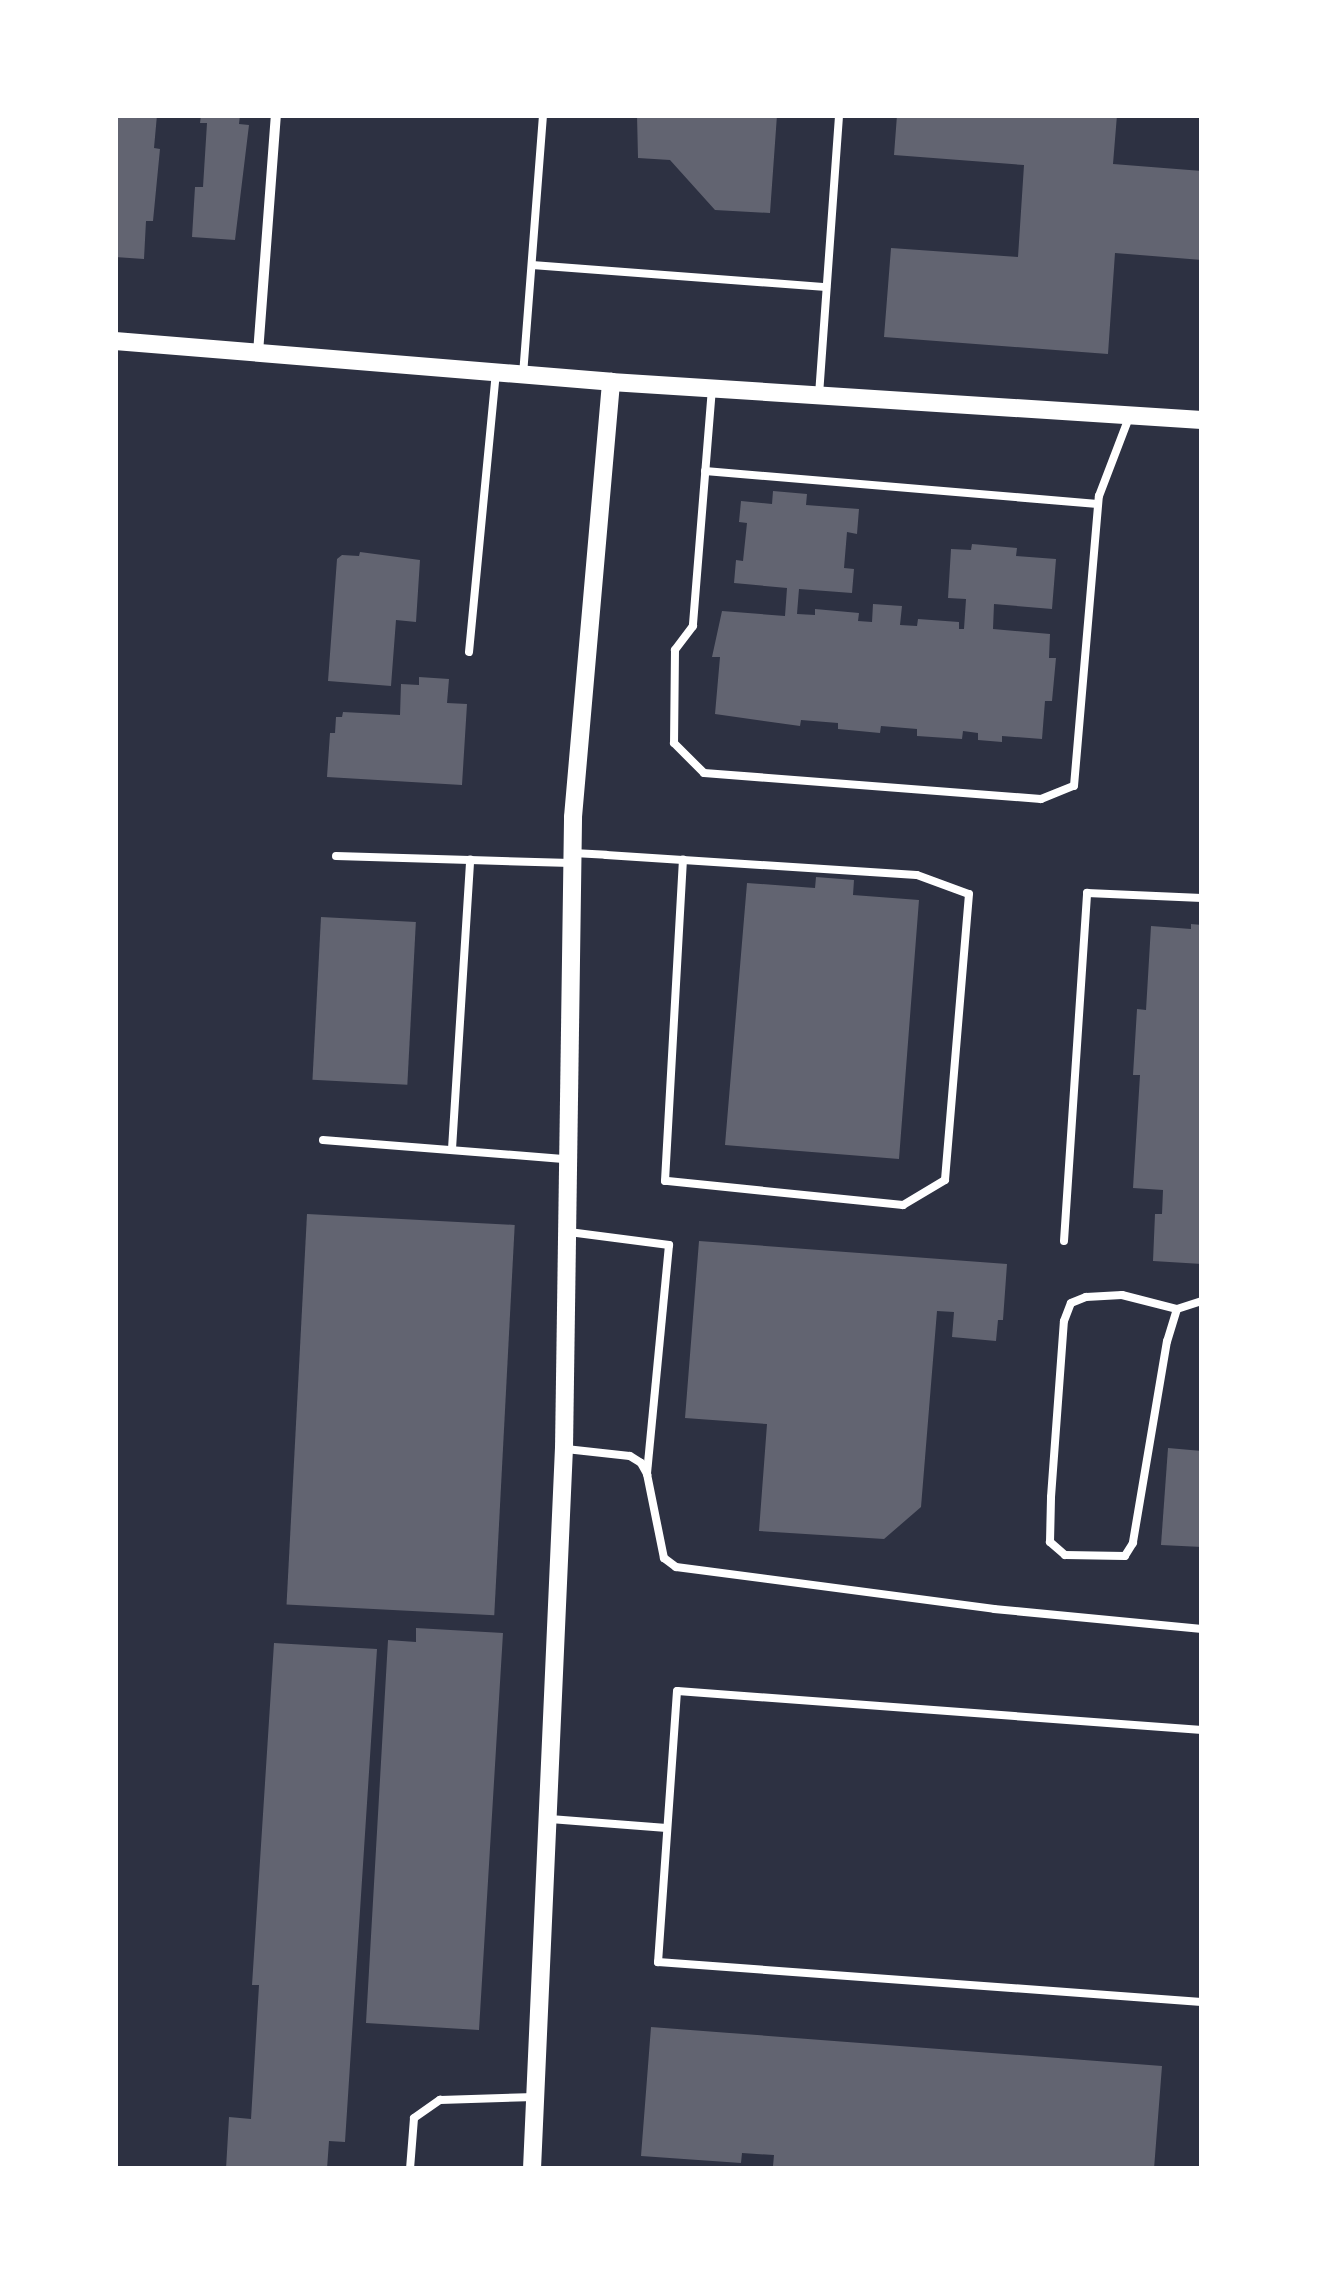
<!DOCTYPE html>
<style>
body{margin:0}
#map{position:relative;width:1317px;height:2284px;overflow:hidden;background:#2d3142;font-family:Karla,sans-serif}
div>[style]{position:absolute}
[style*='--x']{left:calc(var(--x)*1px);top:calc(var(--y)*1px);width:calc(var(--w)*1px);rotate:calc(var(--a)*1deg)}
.building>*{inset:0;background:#626471;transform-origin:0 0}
.service>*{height:8px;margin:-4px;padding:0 4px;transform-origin:4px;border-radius:4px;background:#fff}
.minor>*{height:10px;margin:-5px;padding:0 5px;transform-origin:5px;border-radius:5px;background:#fff}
.tertiary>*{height:18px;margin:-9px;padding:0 9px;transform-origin:9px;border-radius:9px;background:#fff}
span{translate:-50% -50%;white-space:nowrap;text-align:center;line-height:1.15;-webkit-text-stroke:10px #fff;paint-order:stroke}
.frame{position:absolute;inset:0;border:118px solid #fff;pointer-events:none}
</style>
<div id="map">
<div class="building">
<div style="clip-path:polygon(115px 115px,157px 115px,154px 148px,160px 149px,153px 221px,146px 221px,144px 259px,115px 257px)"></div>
<div style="clip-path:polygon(201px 115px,240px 115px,239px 124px,249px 125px,235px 240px,192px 237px,195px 187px,203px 187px,207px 123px,200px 123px)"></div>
<div style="clip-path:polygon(637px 115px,777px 115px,770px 213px,715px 210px,670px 160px,638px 158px)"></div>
<div style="clip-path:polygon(897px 115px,1117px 115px,1113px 164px,1202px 171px,1202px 260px,1115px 253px,1108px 354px,884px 337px,891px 248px,1018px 257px,1024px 165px,894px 155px)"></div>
<div style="clip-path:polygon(773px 491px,807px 494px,806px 505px,859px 509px,857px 534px,847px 532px,844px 568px,854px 569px,852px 593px,799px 589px,797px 614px,815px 615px,815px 609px,859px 613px,858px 621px,872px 622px,873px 604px,902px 606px,900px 625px,917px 626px,918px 619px,959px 622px,959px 629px,964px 629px,966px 599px,948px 598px,951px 549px,971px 550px,972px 544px,1017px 548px,1016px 556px,1056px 559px,1052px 609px,994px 604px,993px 629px,1050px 634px,1049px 658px,1056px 658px,1052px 701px,1045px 701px,1042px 739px,1002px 736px,1002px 742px,978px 740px,978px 733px,963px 731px,962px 739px,917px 736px,917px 729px,881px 726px,880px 733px,838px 729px,838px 723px,801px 720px,800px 726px,715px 714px,720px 657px,712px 657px,722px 611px,785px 616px,787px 588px,734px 583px,736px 560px,743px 561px,747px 523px,739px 522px,741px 501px,772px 504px)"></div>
<div style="clip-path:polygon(360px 552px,420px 560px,416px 622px,396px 620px,391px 686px,328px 681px,337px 559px,342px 555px,359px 556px)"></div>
<div style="clip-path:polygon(419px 677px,449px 679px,447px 703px,467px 704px,462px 785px,327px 777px,330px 733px,335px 733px,336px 717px,342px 717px,343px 712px,400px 715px,401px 684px,419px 685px)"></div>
<div style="clip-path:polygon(816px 877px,854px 880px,853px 895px,919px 900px,899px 1159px,725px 1145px,747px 883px,815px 888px)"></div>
<div style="left:321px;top:917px;width:95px;height:163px;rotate:3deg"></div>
<div style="clip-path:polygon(1191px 924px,1202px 925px,1202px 1264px,1153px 1261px,1155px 1214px,1162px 1214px,1163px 1190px,1133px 1188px,1140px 1075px,1133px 1075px,1137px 1009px,1146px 1010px,1151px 926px,1191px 929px)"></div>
<div style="left:307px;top:1214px;width:208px;height:391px;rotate:3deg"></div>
<div style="clip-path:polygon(699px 1241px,1007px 1264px,1003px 1320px,998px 1320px,996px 1341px,952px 1337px,954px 1312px,937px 1311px,921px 1507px,884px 1539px,759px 1531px,767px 1424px,685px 1418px)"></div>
<div style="clip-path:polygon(1168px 1448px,1202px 1451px,1202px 1547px,1161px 1545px)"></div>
<div style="clip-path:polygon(416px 1628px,503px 1633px,479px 2030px,366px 2023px,388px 1640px,416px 1642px)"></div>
<div style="clip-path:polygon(274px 1643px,377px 1649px,345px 2142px,329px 2141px,327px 2169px,226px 2169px,229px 2117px,251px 2119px,259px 1985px,252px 1985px)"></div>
<div style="clip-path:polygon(651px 2027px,1162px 2066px,1154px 2169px,807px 2169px,773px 2166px,774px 2155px,742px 2153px,741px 2163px,641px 2156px)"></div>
</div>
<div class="service">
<div style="--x:532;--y:265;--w:295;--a:4.3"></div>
<div style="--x:523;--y:375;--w:261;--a:-85.6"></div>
<div style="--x:712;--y:388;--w:239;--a:94.6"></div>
<div style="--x:693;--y:626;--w:30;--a:127"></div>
<div style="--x:675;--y:650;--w:93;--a:90.6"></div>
<div style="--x:674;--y:743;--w:42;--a:45"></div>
<div style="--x:704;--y:773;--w:338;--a:4.4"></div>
<div style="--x:1041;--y:799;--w:35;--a:-22"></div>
<div style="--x:1074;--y:786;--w:291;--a:-85.1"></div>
<div style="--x:1099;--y:496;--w:87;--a:-69.1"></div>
<div style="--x:819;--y:395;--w:281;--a:-85.9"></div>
<div style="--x:705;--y:471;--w:394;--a:4.8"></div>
<div style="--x:469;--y:652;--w:281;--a:-84.5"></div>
<div style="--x:573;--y:853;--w:33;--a:3"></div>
<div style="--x:606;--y:855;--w:77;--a:3.7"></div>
<div style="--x:683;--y:860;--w:234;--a:3.7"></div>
<div style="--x:917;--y:875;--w:55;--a:20.1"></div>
<div style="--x:969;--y:894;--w:287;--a:94.8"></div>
<div style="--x:945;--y:1180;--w:49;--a:149.2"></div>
<div style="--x:903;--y:1205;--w:239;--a:-174.2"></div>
<div style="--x:665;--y:1181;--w:322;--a:-86.8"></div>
<div style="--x:336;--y:856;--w:134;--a:1.7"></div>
<div style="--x:323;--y:1140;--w:244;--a:4.5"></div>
<div style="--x:452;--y:1149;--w:290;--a:-86.4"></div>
<div style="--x:470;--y:860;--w:101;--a:1.7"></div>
<div style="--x:569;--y:1232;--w:101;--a:7.4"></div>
<div style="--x:669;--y:1245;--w:230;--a:95.5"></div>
<div style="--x:1064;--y:1241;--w:349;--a:-86.2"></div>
<div style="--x:1087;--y:893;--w:115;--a:2.5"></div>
<div style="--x:1177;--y:1309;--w:34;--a:107"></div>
<div style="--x:1167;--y:1341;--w:205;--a:99.6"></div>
<div style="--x:1133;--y:1543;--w:15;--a:122"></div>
<div style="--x:1125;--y:1556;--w:60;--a:-179"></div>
<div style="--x:1065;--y:1555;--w:20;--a:-139"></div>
<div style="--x:1050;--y:1542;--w:45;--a:-88.7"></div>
<div style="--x:1051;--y:1497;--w:176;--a:-85.8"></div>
<div style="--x:1064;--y:1321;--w:19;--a:-69"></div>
<div style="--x:1071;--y:1303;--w:16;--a:-22"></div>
<div style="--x:1086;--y:1297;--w:36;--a:-3"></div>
<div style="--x:1122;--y:1295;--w:57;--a:14.3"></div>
<div style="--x:1177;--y:1309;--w:26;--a:-18"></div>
<div style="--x:566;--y:1449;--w:64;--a:6.2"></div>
<div style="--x:630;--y:1456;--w:13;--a:32"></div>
<div style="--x:641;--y:1463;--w:13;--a:61"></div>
<div style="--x:647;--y:1474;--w:86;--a:78.6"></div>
<div style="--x:664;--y:1558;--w:15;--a:37"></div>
<div style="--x:676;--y:1567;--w:321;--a:7.5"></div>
<div style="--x:994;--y:1609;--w:209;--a:5.5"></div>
<div style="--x:1202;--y:1730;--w:526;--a:-175.75"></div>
<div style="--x:677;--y:1691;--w:272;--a:94"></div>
<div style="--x:658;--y:1962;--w:545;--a:4.21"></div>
<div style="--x:550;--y:1819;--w:117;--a:4.4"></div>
<div style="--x:410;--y:2169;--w:51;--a:-85.5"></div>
<div style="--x:414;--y:2118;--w:32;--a:-35"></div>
<div style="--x:440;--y:2100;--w:95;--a:-1.8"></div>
</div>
<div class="minor">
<div style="--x:258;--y:353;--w:239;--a:-85.7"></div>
</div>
<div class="tertiary">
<div style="--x:115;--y:341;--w:498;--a:4.7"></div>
<div style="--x:611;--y:382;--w:592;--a:3.68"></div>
<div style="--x:532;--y:2169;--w:721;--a:-87.46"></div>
<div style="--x:564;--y:1449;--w:632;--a:-89.18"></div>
<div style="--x:573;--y:817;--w:437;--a:-85"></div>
</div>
<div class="frame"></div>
</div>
